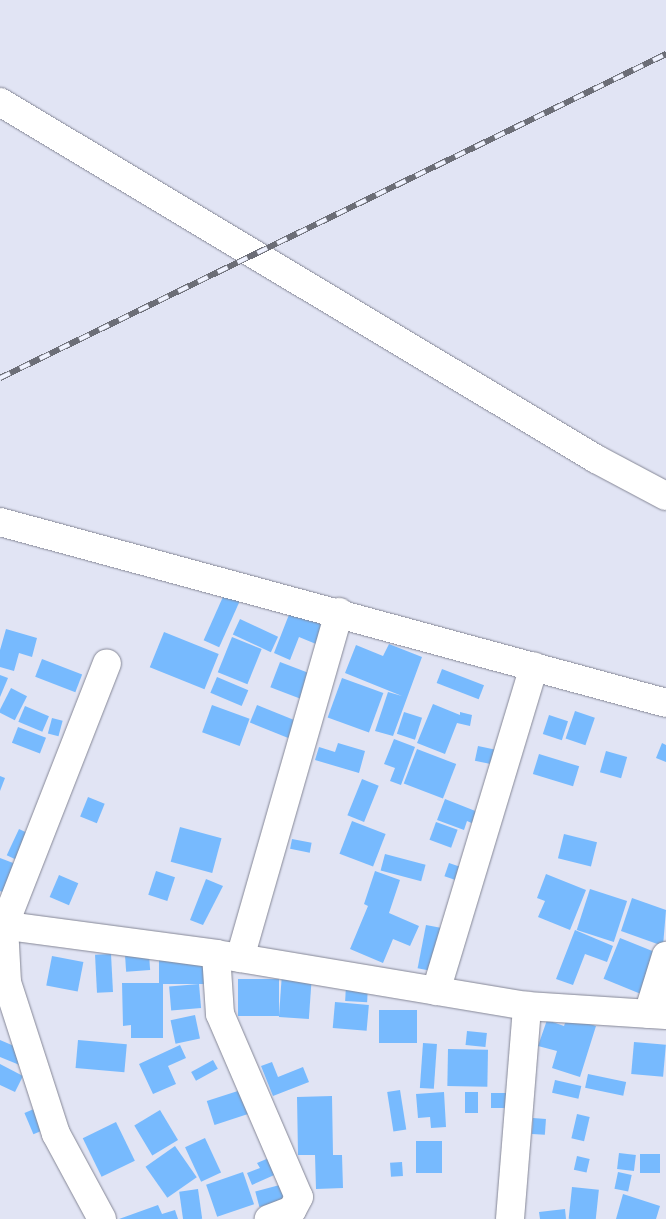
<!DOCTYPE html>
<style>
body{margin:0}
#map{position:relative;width:666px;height:1219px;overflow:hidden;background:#e1e4f4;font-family:"Sofia Sans Condensed",sans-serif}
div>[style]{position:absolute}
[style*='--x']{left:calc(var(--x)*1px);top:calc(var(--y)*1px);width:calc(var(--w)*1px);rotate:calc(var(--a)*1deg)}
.building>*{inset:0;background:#77bafe;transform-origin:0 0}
.roads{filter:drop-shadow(0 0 1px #858796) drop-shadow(0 0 1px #858796)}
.minor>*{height:28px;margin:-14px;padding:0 14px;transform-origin:14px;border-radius:14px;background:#fff}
.rail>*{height:5.5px;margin-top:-2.75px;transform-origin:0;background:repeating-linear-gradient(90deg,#eff2ff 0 11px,#6c6e77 0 22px);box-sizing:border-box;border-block:1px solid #6c6e77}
span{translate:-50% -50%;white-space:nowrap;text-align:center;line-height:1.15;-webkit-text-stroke:4px #eff2ff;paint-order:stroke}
</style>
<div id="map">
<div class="building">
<div style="left:226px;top:590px;width:17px;height:55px;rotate:24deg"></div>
<div style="clip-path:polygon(290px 612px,323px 625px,316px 644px,299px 637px,290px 660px,274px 653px)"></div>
<div style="left:240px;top:619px;width:42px;height:17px;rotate:25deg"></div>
<div style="clip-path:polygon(6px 629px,37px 638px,32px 657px,19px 653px,14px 671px,0 667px,0 650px)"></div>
<div style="left:164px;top:632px;width:59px;height:38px;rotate:22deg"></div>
<div style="left:232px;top:637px;width:32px;height:38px;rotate:22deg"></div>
<div style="clip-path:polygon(389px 644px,422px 657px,393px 736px,375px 731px,388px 692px,402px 696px,345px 673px,356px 645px,383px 656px)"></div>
<div style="left:42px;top:659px;width:43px;height:19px;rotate:21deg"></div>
<div style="left:280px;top:662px;width:33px;height:27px;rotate:21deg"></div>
<div style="left:442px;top:669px;width:45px;height:15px;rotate:21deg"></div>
<div style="clip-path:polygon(0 675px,8px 678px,0 697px)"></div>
<div style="left:217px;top:677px;width:34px;height:17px;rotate:23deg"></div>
<div style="left:342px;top:678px;width:44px;height:42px;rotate:20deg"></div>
<div style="left:11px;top:688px;width:18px;height:27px;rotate:27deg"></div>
<div style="clip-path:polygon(433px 704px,460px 715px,460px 712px,472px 715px,470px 726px,457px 723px,445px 754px,417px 743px)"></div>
<div style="left:212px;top:705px;width:40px;height:29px;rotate:20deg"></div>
<div style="left:257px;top:705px;width:46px;height:19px;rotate:22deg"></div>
<div style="left:25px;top:706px;width:26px;height:17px;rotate:23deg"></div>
<div style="left:575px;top:711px;width:21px;height:29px;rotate:19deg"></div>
<div style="left:404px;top:712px;width:19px;height:23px;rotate:18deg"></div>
<div style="left:549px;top:715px;width:20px;height:20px;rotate:18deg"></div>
<div style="left:52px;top:718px;width:11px;height:16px;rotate:15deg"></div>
<div style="left:18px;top:727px;width:30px;height:17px;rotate:21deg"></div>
<div style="clip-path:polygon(394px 739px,415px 747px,401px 785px,390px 781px,395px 768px,384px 764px)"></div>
<div style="clip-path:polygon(338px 743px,365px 751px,359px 773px,315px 760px,319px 747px,335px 752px)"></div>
<div style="clip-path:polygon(662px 743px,666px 745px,666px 762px,656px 758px)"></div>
<div style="left:478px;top:746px;width:29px;height:15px;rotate:12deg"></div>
<div style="left:417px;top:749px;width:42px;height:37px;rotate:21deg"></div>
<div style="left:606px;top:751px;width:22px;height:22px;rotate:16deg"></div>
<div style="left:539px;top:754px;width:42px;height:21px;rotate:17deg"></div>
<div style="clip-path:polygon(0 776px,5px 778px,0 791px)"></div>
<div style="left:362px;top:779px;width:18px;height:39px;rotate:22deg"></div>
<div style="left:88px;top:797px;width:18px;height:21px;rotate:22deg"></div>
<div style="clip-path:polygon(445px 799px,488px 816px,483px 828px,467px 821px,464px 830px,437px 820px)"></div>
<div style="left:352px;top:821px;width:36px;height:35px;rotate:21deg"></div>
<div style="left:436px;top:822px;width:23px;height:19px;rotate:20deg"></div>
<div style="left:180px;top:827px;width:43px;height:36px;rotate:15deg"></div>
<div style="left:19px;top:829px;width:14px;height:29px;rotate:25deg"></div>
<div style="left:564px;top:834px;width:34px;height:25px;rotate:14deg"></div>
<div style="left:292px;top:839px;width:20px;height:10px;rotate:11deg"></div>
<div style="left:385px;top:854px;width:42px;height:17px;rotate:15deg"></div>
<div style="clip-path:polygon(0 858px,21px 866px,9px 895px,0 891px)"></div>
<div style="left:449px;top:863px;width:21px;height:14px;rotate:19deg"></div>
<div style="left:156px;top:871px;width:20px;height:25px;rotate:18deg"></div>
<div style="clip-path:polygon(375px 871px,400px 880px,389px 913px,419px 926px,410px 946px,393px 939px,383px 963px,350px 949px,368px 906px,364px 904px)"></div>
<div style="clip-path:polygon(546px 874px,586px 890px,570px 930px,538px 917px,545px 901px,537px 898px)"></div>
<div style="left:59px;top:875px;width:21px;height:24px;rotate:23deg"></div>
<div style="clip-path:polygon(206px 879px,223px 886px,203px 925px,190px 920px)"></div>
<div style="left:590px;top:889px;width:39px;height:43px;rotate:18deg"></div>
<div style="clip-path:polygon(632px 898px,666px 910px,663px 946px,621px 931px)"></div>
<div style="left:426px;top:925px;width:20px;height:44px;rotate:11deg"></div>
<div style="clip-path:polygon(575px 930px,613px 946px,607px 962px,585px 954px,573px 985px,556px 979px)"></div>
<div style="left:620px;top:938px;width:43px;height:44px;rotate:22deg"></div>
<div style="left:111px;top:954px;width:38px;height:16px;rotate:87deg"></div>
<div style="left:149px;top:954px;width:16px;height:24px;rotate:86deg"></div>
<div style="left:52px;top:956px;width:32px;height:30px;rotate:11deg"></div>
<div style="clip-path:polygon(159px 958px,211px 958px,211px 984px,163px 984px,163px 1038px,131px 1038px,131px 1025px,123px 1026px,122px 983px,159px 983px)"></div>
<div style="left:282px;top:973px;width:30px;height:44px;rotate:4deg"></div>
<div style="left:238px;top:979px;width:41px;height:37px"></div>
<div style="left:199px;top:984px;width:24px;height:30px;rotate:85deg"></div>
<div style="left:346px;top:985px;width:22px;height:16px;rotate:3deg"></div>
<div style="left:335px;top:1002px;width:34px;height:26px;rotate:5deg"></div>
<div style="left:379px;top:1010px;width:38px;height:33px"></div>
<div style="left:195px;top:1015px;width:24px;height:25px;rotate:78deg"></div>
<div style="clip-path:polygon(567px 1017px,596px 1026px,580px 1077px,552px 1068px,557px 1051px,538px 1046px,547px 1020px,564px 1026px)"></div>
<div style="left:467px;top:1031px;width:20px;height:14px;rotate:6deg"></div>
<div style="clip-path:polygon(0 1040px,28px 1052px,22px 1066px,0 1057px)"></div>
<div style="left:78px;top:1040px;width:49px;height:28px;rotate:5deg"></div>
<div style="left:634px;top:1042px;width:32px;height:32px;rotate:5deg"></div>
<div style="left:423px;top:1043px;width:14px;height:45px;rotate:4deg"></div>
<div style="clip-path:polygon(180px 1045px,186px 1058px,168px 1066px,176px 1084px,153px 1094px,139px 1064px)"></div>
<div style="left:448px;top:1049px;width:40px;height:37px;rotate:1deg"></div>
<div style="left:213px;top:1060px;width:10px;height:25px;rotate:61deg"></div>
<div style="clip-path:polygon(272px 1062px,278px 1077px,303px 1067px,309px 1082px,273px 1096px,261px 1066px)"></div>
<div style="clip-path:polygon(0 1064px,23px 1076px,15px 1092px,0 1085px)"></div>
<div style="left:588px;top:1074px;width:39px;height:14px;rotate:12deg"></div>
<div style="left:555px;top:1080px;width:27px;height:13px;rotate:13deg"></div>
<div style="left:241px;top:1090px;width:25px;height:36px;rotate:72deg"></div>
<div style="left:400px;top:1090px;width:40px;height:13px;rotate:81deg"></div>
<div style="clip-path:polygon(444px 1092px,446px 1127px,431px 1128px,430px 1117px,418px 1118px,416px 1094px)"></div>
<div style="left:465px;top:1092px;width:13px;height:21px"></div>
<div style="left:491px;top:1093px;width:19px;height:15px"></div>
<div style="clip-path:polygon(332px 1096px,333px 1155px,342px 1155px,343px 1188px,316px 1189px,315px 1155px,298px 1155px,297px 1097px)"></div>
<div style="left:41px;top:1106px;width:23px;height:18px;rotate:67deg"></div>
<div style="left:160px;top:1110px;width:35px;height:30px;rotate:59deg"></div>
<div style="left:577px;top:1114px;width:13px;height:25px;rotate:13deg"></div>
<div style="left:533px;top:1118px;width:13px;height:16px;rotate:4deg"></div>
<div style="left:116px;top:1122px;width:43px;height:37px;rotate:64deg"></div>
<div style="left:205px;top:1138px;width:38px;height:22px;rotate:65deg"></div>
<div style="left:416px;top:1141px;width:26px;height:32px"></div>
<div style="left:175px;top:1146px;width:38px;height:36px;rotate:55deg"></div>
<div style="clip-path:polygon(283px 1152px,290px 1168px,252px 1185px,247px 1173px,260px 1168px,257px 1163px)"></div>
<div style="left:619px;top:1153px;width:17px;height:16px;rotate:7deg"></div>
<div style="left:640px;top:1154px;width:20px;height:19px"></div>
<div style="left:577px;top:1156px;width:13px;height:14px;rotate:13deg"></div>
<div style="left:402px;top:1162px;width:14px;height:12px;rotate:86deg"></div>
<div style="left:243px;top:1172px;width:34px;height:39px;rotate:71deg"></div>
<div style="left:618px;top:1172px;width:14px;height:17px;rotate:12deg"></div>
<div style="left:291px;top:1182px;width:16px;height:37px;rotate:75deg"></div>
<div style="left:572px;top:1187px;width:27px;height:32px;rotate:6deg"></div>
<div style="left:198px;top:1189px;width:30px;height:19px;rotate:82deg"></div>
<div style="clip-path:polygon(623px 1194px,660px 1206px,656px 1219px,616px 1219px)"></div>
<div style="clip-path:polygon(158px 1205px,162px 1214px,175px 1210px,178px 1219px,119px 1219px)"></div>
<div style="clip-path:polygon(565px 1209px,566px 1219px,540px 1219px,539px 1212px)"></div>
</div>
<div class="roads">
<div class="minor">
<div style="--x:0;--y:102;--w:695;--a:30.92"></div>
<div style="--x:596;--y:459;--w:79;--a:27.9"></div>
<div style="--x:0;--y:522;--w:690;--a:15.2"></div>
<div style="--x:0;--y:925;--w:218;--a:7.6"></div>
<div style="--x:216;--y:954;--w:315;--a:9.5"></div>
<div style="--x:527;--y:1006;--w:139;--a:3.7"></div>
<div style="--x:216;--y:954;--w:60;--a:86.2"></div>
<div style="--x:220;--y:1014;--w:199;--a:66.7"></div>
<div style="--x:299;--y:1197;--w:15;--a:118"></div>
<div style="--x:292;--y:1210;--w:25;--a:159"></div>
<div style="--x:240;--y:958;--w:360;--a:-74"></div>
<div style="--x:436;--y:991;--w:339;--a:-73.2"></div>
<div style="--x:648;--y:1014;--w:61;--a:-72.8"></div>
<div style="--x:102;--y:1219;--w:97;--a:-118.4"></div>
<div style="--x:56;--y:1134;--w:160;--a:-107.9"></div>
<div style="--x:7;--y:982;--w:56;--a:-93.1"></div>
<div style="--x:4;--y:926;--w:282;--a:-68.6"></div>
<div style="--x:510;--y:1219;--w:214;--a:-85.4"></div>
</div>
</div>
<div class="rail">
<div style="--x:0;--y:378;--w:741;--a:-25.94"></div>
</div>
</div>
